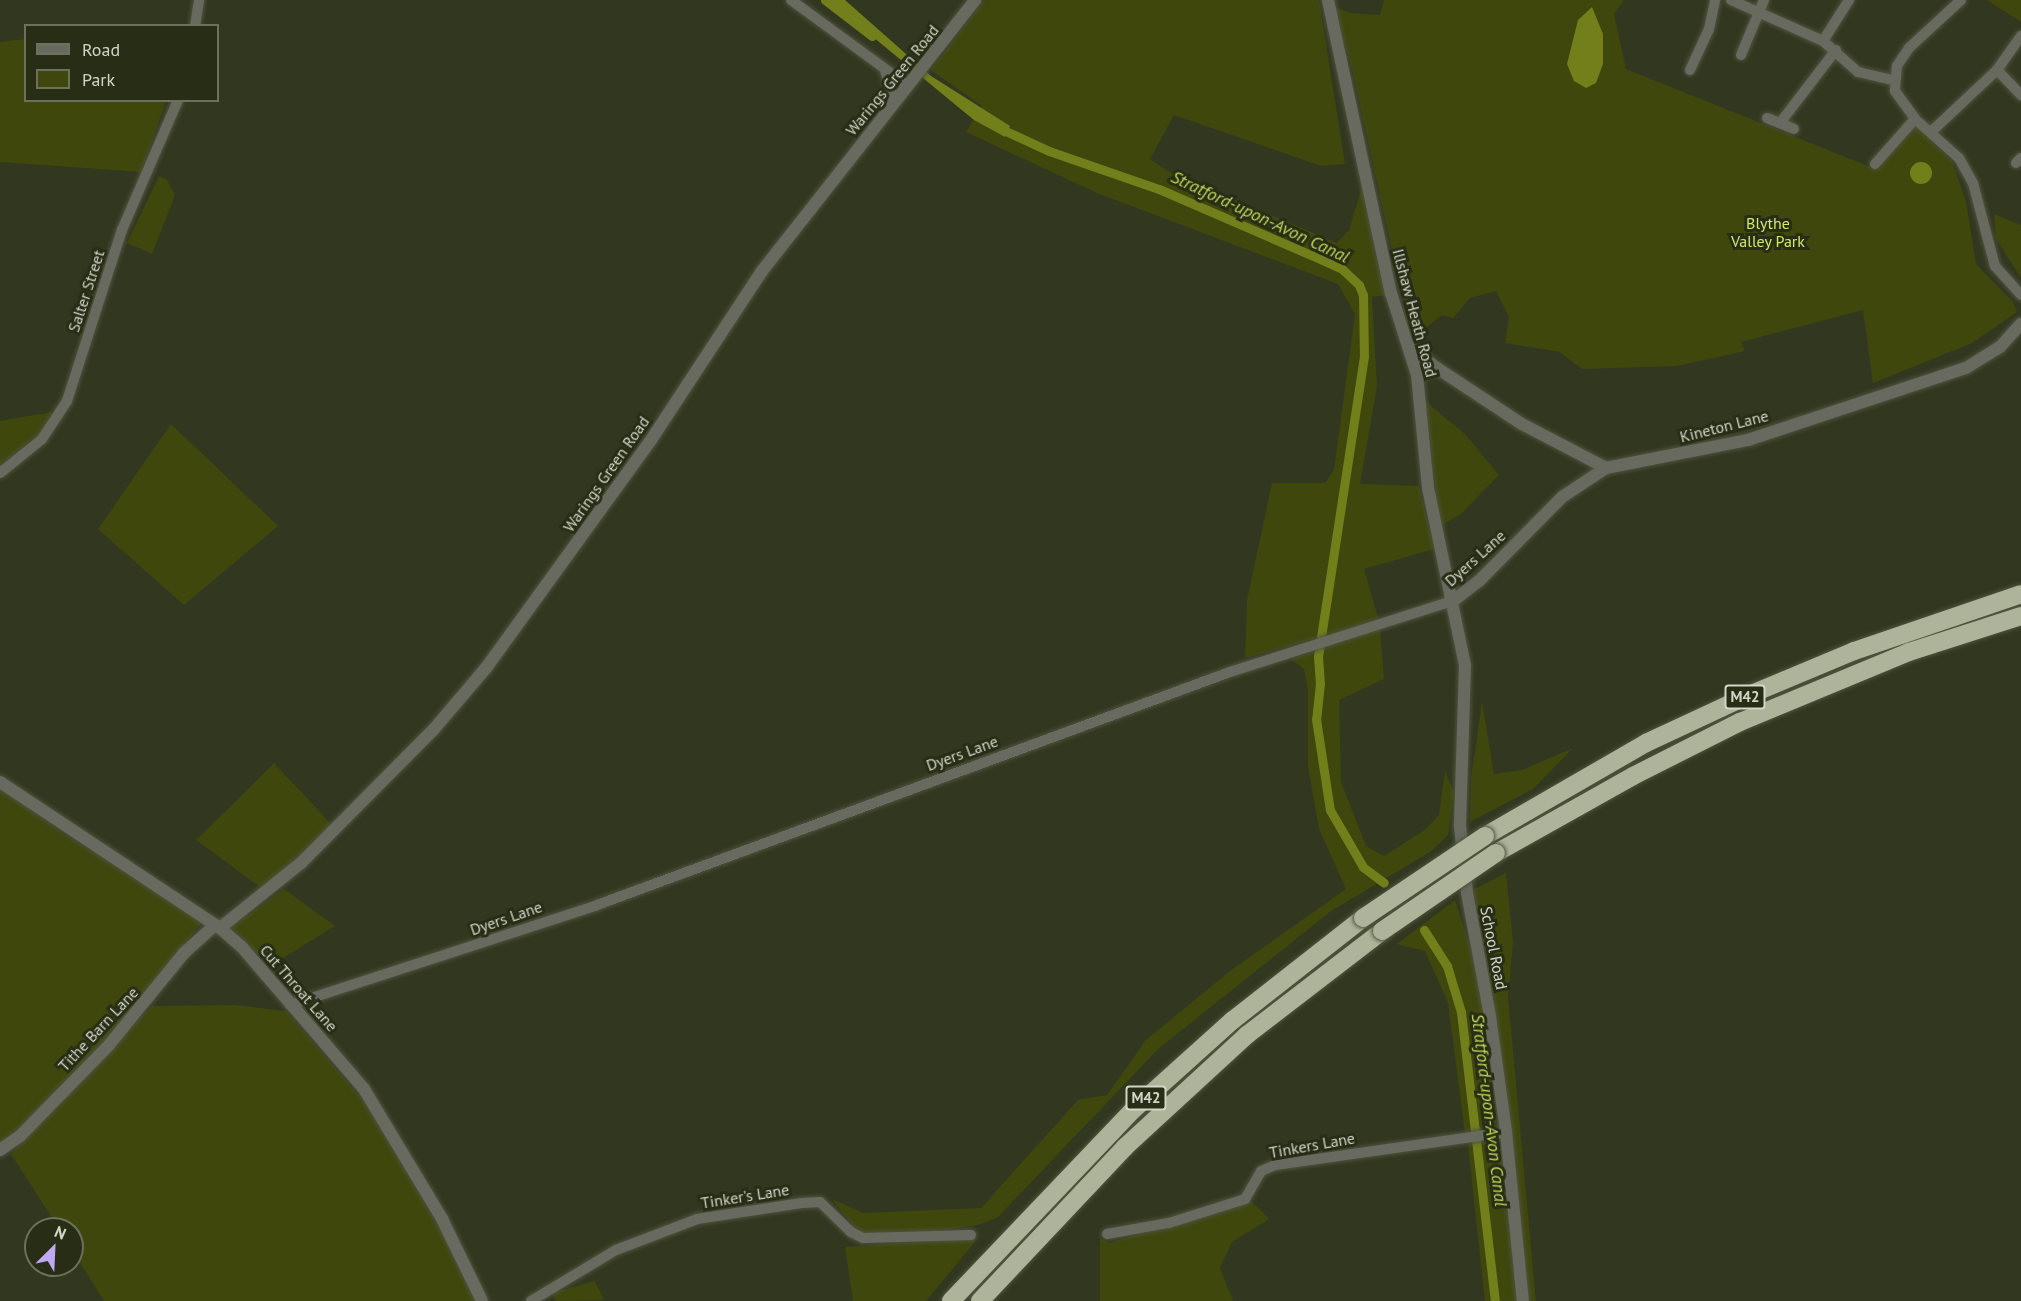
<!DOCTYPE html>
<style>
body{margin:0}
#map{position:relative;width:2021px;height:1301px;overflow:hidden;background:#323720;font-family:"PT Sans",sans-serif}
div>[style]{position:absolute}
[style*='--x']{left:calc(var(--x)*1px);top:calc(var(--y)*1px);width:calc(var(--w)*1px);rotate:calc(var(--a)*1deg)}
.green>*{inset:0;background:#3f470d}
.water>*{inset:0;background:#727f1b}
.round{border-radius:50%}
.canal>*{height:9px;margin:-4.5px;padding:0 4.5px;transform-origin:4.5px;border-radius:4.5px;background:#727f1b}
.roads{filter:drop-shadow(0 0 2px #4f533e) drop-shadow(0 0 2px #4f533e)}
.minor>*{height:10px;margin:-5px;padding:0 5px;transform-origin:5px;border-radius:5px;background:#686a5f}
.tertiary>*{height:12px;margin:-6px;padding:0 6px;transform-origin:6px;border-radius:6px;background:#686a5f}
.motorway>*{height:18px;margin:-9px;padding:0 9px;transform-origin:9px;border-radius:9px;background:#aeb499}
.bridges{filter:drop-shadow(0 0 2px #4f533e) drop-shadow(0 0 2px #4f533e)}
.motorway-bridge>*{height:18px;margin:-9px;padding:0 9px;transform-origin:9px;border-radius:9px;background:#aeb499}
span{translate:-50% -50%;white-space:nowrap;text-align:center;line-height:1.15;-webkit-text-stroke:6px #282d16;paint-order:stroke}
.shield-label span{padding:2px 4px;background:#282d16;border:2px solid;border-radius:4px;-webkit-text-stroke-width:0}
.shield-label{font-size:15px;color:#d2d5c7;font-weight:700}
.street-label{font-size:16px;color:#d2d5c7}
.park-label{font-size:16px;color:#d4e86c}
.water-label{font-size:18px;color:#c3d75a;font-style:italic}
.legend{position:absolute;left:24px;top:24px;width:195px;height:78px;box-sizing:border-box;background:#282d16;border:2px solid #6c705d;margin:0;padding:8px 10px;list-style:none;font-size:18px;color:#d2d5c7}
.legend li{display:flex;align-items:center;gap:12px;height:30px}
.legend b{width:30px;border:2px solid #6c705d}
.north{position:absolute;left:24px;top:1217px;width:60px;height:60px;box-sizing:border-box;background:#282d16;border:2px solid #6c705d;border-radius:50%;rotate:24deg;font-size:16px;font-weight:700;line-height:24px;text-align:center;color:#d2d5c7}
.north::after{content:'';display:block;margin:auto;width:21px;height:27px;background:#bfa9f4;clip-path:polygon(50% 0,100% 100%,50% 72%,0 100%)}
</style>
<div id="map">
<div class="green">
<div style="clip-path:polygon(984px 0,1319px 0,1345px 164px,1321px 166px,1174px 115px,1150px 159px,1171px 173px,1337px 243px,1349px 230px,1363px 184px,1386px 295px,1372px 297px,1377px 386px,1360px 484px,1419px 486px,1434px 549px,1364px 569px,1379px 621px,1245px 658px,1247px 600px,1272px 483px,1325px 483px,1334px 470px,1355px 314px,1338px 284px,1097px 193px,966px 132px,982px 106px,931px 70px)"></div>
<div style="clip-path:polygon(1384px 0,1624px 0,1614px 14px,1626px 69px,1875px 169px,1914px 125px,1952px 161px,1966px 201px,1976px 264px,2013px 302px,2017px 312px,1972px 343px,1873px 383px,1863px 310px,1741px 342px,1745px 351px,1677px 366px,1582px 369px,1560px 352px,1505px 343px,1509px 317px,1496px 291px,1470px 298px,1453px 318px,1442px 315px,1417px 335px,1402px 296px,1352px 68px,1334px 7px,1351px 13px,1380px 15px)"></div>
<div style="clip-path:polygon(1987px 0,2021px 0,2021px 22px)"></div>
<div style="clip-path:polygon(25px 39px,26px 100px,166px 101px,141px 172px,0 162px,0 42px)"></div>
<div style="clip-path:polygon(159px 176px,167px 180px,175px 195px,152px 254px,127px 243px)"></div>
<div style="clip-path:polygon(1994px 214px,2021px 225px,2021px 278px,1996px 239px)"></div>
<div style="clip-path:polygon(1425px 401px,1465px 434px,1499px 475px,1461px 514px,1440px 526px)"></div>
<div style="clip-path:polygon(52px 412px,44px 430px,0 465px,0 421px)"></div>
<div style="clip-path:polygon(171px 424px,278px 526px,184px 605px,98px 529px)"></div>
<div style="clip-path:polygon(1380px 629px,1384px 679px,1339px 700px,1341px 782px,1366px 846px,1384px 856px,1426px 829px,1439px 815px,1445px 771px,1454px 792px,1448px 835px,1430px 852px,1331px 911px,1158px 1049px,998px 1217px,978px 1225px,890px 1238px,858px 1232px,832px 1199px,863px 1213px,981px 1208px,1078px 1100px,1107px 1095px,1146px 1040px,1230px 971px,1346px 889px,1319px 829px,1308px 766px,1308px 689px,1304px 669px,1291px 659px)"></div>
<div style="clip-path:polygon(1482px 702px,1494px 774px,1522px 770px,1573px 748px,1533px 789px,1470px 822px,1471px 778px)"></div>
<div style="clip-path:polygon(274px 763px,333px 826px,263px 889px,196px 840px)"></div>
<div style="clip-path:polygon(0 787px,63px 834px,146px 883px,202px 922px,135px 1007px,72px 1077px,0 1145px)"></div>
<div style="clip-path:polygon(1506px 873px,1513px 942px,1508px 997px,1536px 1301px,1527px 1301px,1473px 890px)"></div>
<div style="clip-path:polygon(284px 889px,335px 926px,270px 966px,231px 927px)"></div>
<div style="clip-path:polygon(1455px 900px,1480px 979px,1496px 1122px,1492px 1129px,1465px 1133px,1448px 1003px,1425px 951px,1397px 944px)"></div>
<div style="clip-path:polygon(236px 1005px,286px 1011px,365px 1103px,445px 1238px,474px 1301px,104px 1301px,72px 1250px,72px 1229px,59px 1229px,11px 1154px,152px 1006px)"></div>
<div style="clip-path:polygon(1489px 1140px,1505px 1153px,1518px 1301px,1485px 1301px,1468px 1144px)"></div>
<div style="clip-path:polygon(1251px 1201px,1269px 1219px,1232px 1242px,1220px 1268px,1233px 1301px,1100px 1301px,1100px 1238px,1109px 1243px)"></div>
<div style="clip-path:polygon(978px 1238px,926px 1301px,853px 1301px,845px 1247px)"></div>
<div style="clip-path:polygon(595px 1281px,604px 1300px,556px 1301px,552px 1293px)"></div>
</div>
<div class="water">
<div style="clip-path:polygon(828px 0,845px 0,931px 76px,1010px 126px,1005px 137px,974px 120px)"></div>
<div style="clip-path:polygon(1592px 7px,1603px 34px,1603px 64px,1596px 83px,1586px 88px,1574px 81px,1567px 64px,1578px 20px)"></div>
<div class="round" style="left:1910px;top:162px;width:22px;height:22px"></div>
</div>
<div class="canal">
<div style="--x:825;--y:0;--w:59;--a:37.5"></div>
<div style="--x:997;--y:127;--w:57;--a:24.8"></div>
<div style="--x:1049;--y:151;--w:116;--a:19.1"></div>
<div style="--x:1159;--y:189;--w:166;--a:23.5"></div>
<div style="--x:1311;--y:255;--w:34;--a:24"></div>
<div style="--x:1342;--y:269;--w:23;--a:43"></div>
<div style="--x:1359;--y:285;--w:11;--a:68"></div>
<div style="--x:1363;--y:295;--w:61;--a:89.1"></div>
<div style="--x:1364;--y:356;--w:304;--a:98.7"></div>
<div style="--x:1318;--y:656;--w:27;--a:86"></div>
<div style="--x:1320;--y:683;--w:36;--a:96"></div>
<div style="--x:1316;--y:719;--w:92;--a:81.3"></div>
<div style="--x:1330;--y:810;--w:66;--a:59.9"></div>
<div style="--x:1363;--y:867;--w:26;--a:37"></div>
<div style="--x:1424;--y:930;--w:43;--a:57.4"></div>
<div style="--x:1447;--y:966;--w:48;--a:73.1"></div>
<div style="--x:1461;--y:1012;--w:291;--a:83.3"></div>
</div>
<div class="roads">
<div class="minor">
<div style="--x:791;--y:0;--w:144;--a:36.2"></div>
<div style="--x:1731;--y:0;--w:101;--a:24"></div>
<div style="--x:1823;--y:41;--w:47;--a:41.5"></div>
<div style="--x:1858;--y:72;--w:36;--a:13"></div>
<div style="--x:1961;--y:0;--w:71;--a:137.3"></div>
<div style="--x:1909;--y:48;--w:22;--a:124"></div>
<div style="--x:1897;--y:66;--w:25;--a:95"></div>
<div style="--x:1895;--y:91;--w:34;--a:54"></div>
<div style="--x:1915;--y:119;--w:59;--a:41.6"></div>
<div style="--x:1959;--y:158;--w:29;--a:61"></div>
<div style="--x:1973;--y:183;--w:86;--a:75.2"></div>
<div style="--x:1995;--y:266;--w:39;--a:48"></div>
<div style="--x:195;--y:26;--w:26;--a:-81"></div>
<div style="--x:1823;--y:41;--w:49;--a:-57.6"></div>
<div style="--x:1741;--y:55;--w:60;--a:-67.3"></div>
<div style="--x:885;--y:70;--w:32;--a:74"></div>
<div style="--x:1690;--y:70;--w:45;--a:-65.1"></div>
<div style="--x:1709;--y:29;--w:30;--a:-78"></div>
<div style="--x:1997;--y:70;--w:35;--a:46"></div>
<div style="--x:1767;--y:118;--w:29;--a:22"></div>
<div style="--x:1780;--y:123;--w:92;--a:-52.5"></div>
<div style="--x:1932;--y:131;--w:89;--a:-43.2"></div>
<div style="--x:1997;--y:70;--w:42;--a:-54.8"></div>
<div style="--x:2016;--y:163;--w:7;--a:-45"></div>
<div style="--x:1875;--y:164;--w:60;--a:-48.4"></div>
<div style="--x:0;--y:473;--w:54;--a:-39"></div>
<div style="--x:42;--y:439;--w:45;--a:-56.7"></div>
<div style="--x:67;--y:401;--w:180;--a:-72.2"></div>
<div style="--x:122;--y:230;--w:142;--a:-66.7"></div>
<div style="--x:290;--y:1005;--w:323;--a:-18"></div>
<div style="--x:597;--y:905;--w:675;--a:-20.21"></div>
<div style="--x:1230;--y:672;--w:234;--a:-17.7"></div>
<div style="--x:1107;--y:1234;--w:63;--a:-10.1"></div>
<div style="--x:1169;--y:1223;--w:80;--a:-17.5"></div>
<div style="--x:1245;--y:1199;--w:32;--a:-60"></div>
<div style="--x:1261;--y:1171;--w:15;--a:-23"></div>
<div style="--x:1275;--y:1165;--w:233;--a:-8.1"></div>
<div style="--x:531;--y:1301;--w:99;--a:-31"></div>
<div style="--x:616;--y:1250;--w:87;--a:-20.9"></div>
<div style="--x:697;--y:1219;--w:106;--a:-8.7"></div>
<div style="--x:802;--y:1203;--w:18;--a:-3"></div>
<div style="--x:820;--y:1202;--w:43;--a:44.1"></div>
<div style="--x:851;--y:1232;--w:13;--a:27"></div>
<div style="--x:863;--y:1238;--w:108;--a:-1.6"></div>
</div>
<div class="tertiary">
<div style="--x:1328;--y:0;--w:300;--a:77.9"></div>
<div style="--x:1391;--y:293;--w:86;--a:72.4"></div>
<div style="--x:1417;--y:375;--w:114;--a:84.4"></div>
<div style="--x:1428;--y:488;--w:181;--a:78.2"></div>
<div style="--x:1465;--y:665;--w:161;--a:91.8"></div>
<div style="--x:1460;--y:826;--w:67;--a:84"></div>
<div style="--x:1467;--y:893;--w:125;--a:79.4"></div>
<div style="--x:1490;--y:1016;--w:117;--a:82.1"></div>
<div style="--x:1506;--y:1132;--w:170;--a:84.3"></div>
<div style="--x:1411;--y:348;--w:33;--a:38"></div>
<div style="--x:1417;--y:375;--w:21;--a:-19"></div>
<div style="--x:1437;--y:368;--w:102;--a:33.4"></div>
<div style="--x:1522;--y:424;--w:95;--a:27.6"></div>
<div style="--x:1606;--y:468;--w:145;--a:-11.2"></div>
<div style="--x:1748;--y:440;--w:230;--a:-18.3"></div>
<div style="--x:1966;--y:368;--w:40;--a:-32"></div>
<div style="--x:2000;--y:347;--w:31;--a:-48"></div>
<div style="--x:1453;--y:601;--w:33;--a:-38"></div>
<div style="--x:1479;--y:581;--w:118;--a:-45.3"></div>
<div style="--x:1562;--y:497;--w:53;--a:-33.4"></div>
<div style="--x:0;--y:782;--w:264;--a:33.6"></div>
<div style="--x:220;--y:928;--w:28;--a:41"></div>
<div style="--x:241;--y:946;--w:189;--a:49.3"></div>
<div style="--x:364;--y:1089;--w:152;--a:59"></div>
<div style="--x:442;--y:1219;--w:91;--a:64"></div>
<div style="--x:220;--y:928;--w:105;--a:-38.8"></div>
<div style="--x:302;--y:862;--w:187;--a:-45.2"></div>
<div style="--x:434;--y:729;--w:80;--a:-49.6"></div>
<div style="--x:486;--y:668;--w:281;--a:-54.1"></div>
<div style="--x:651;--y:440;--w:202;--a:-56.7"></div>
<div style="--x:762;--y:271;--w:345;--a:-51.8"></div>
<div style="--x:0;--y:1150;--w:24;--a:-35"></div>
<div style="--x:20;--y:1136;--w:127;--a:-45.6"></div>
<div style="--x:109;--y:1045;--w:119;--a:-50.8"></div>
<div style="--x:184;--y:953;--w:42;--a:-42.1"></div>
</div>
<div class="motorway">
<div style="--x:1485;--y:836;--w:186;--a:-30"></div>
<div style="--x:1646;--y:743;--w:114;--a:-25"></div>
<div style="--x:1749;--y:695;--w:114;--a:-22.7"></div>
<div style="--x:1854;--y:651;--w:176;--a:-18.8"></div>
<div style="--x:1496;--y:853;--w:157;--a:-29.3"></div>
<div style="--x:1633;--y:776;--w:120;--a:-26.8"></div>
<div style="--x:1740;--y:722;--w:183;--a:-22.5"></div>
<div style="--x:1909;--y:652;--w:118;--a:-17.8"></div>
<div style="--x:951;--y:1301;--w:265;--a:-46.4"></div>
<div style="--x:1134;--y:1109;--w:133;--a:-42"></div>
<div style="--x:1233;--y:1020;--w:165;--a:-38.1"></div>
<div style="--x:980;--y:1301;--w:212;--a:-46.7"></div>
<div style="--x:1125;--y:1147;--w:166;--a:-42.6"></div>
<div style="--x:1247;--y:1035;--w:170;--a:-37.6"></div>
</div>
</div>
<div class="bridges">
<div class="motorway-bridge">
<div style="--x:1363;--y:918;--w:147;--a:-33.9"></div>
<div style="--x:1382;--y:931;--w:138;--a:-34.4"></div>
</div>
</div>
<div class="shield-label">
<span style="left:1745px;top:697px">M42</span>
<span style="left:1146px;top:1098px">M42</span>
</div>
<div class="street-label">
<span style="left:892px;top:80px;rotate:-51deg">Warings Green Road</span>
<span style="left:86px;top:291px;rotate:-72deg">Salter Street</span>
<span style="left:1415px;top:313px;rotate:75deg">Illshaw Heath Road</span>
<span style="left:1724px;top:426px;rotate:-14deg">Kineton Lane</span>
<span style="left:606px;top:474px;rotate:-55deg">Warings Green Road</span>
<span style="left:1475px;top:558px;rotate:-42deg">Dyers Lane</span>
<span style="left:962px;top:753px;rotate:-20deg">Dyers Lane</span>
<span style="left:506px;top:918px;rotate:-19deg">Dyers Lane</span>
<span style="left:1494px;top:948px;rotate:79deg">School Road</span>
<span style="left:299px;top:988px;rotate:49deg">Cut Throat Lane</span>
<span style="left:98px;top:1029px;rotate:-47deg">Tithe Barn Lane</span>
<span style="left:1312px;top:1145px;rotate:-10deg">Tinkers Lane</span>
<span style="left:745px;top:1196px;rotate:-9deg">Tinker's Lane</span>
</div>
<div class="park-label">
<span style="left:1768px;top:232px">Blythe<br>Valley Park</span>
</div>
<div class="water-label">
<span style="left:1260px;top:217px;rotate:25deg">Stratford-upon-Avon Canal</span>
<span style="left:1489px;top:1110px;rotate:83deg">Stratford-upon-Avon Canal</span>
</div>
<ul class="legend">
<li><b style="height:8px;background:#686a5f"></b>Road</li>
<li><b style="height:16px;background:#3f470d"></b>Park</li>
</ul>
<div class="north">N</div>
</div>
